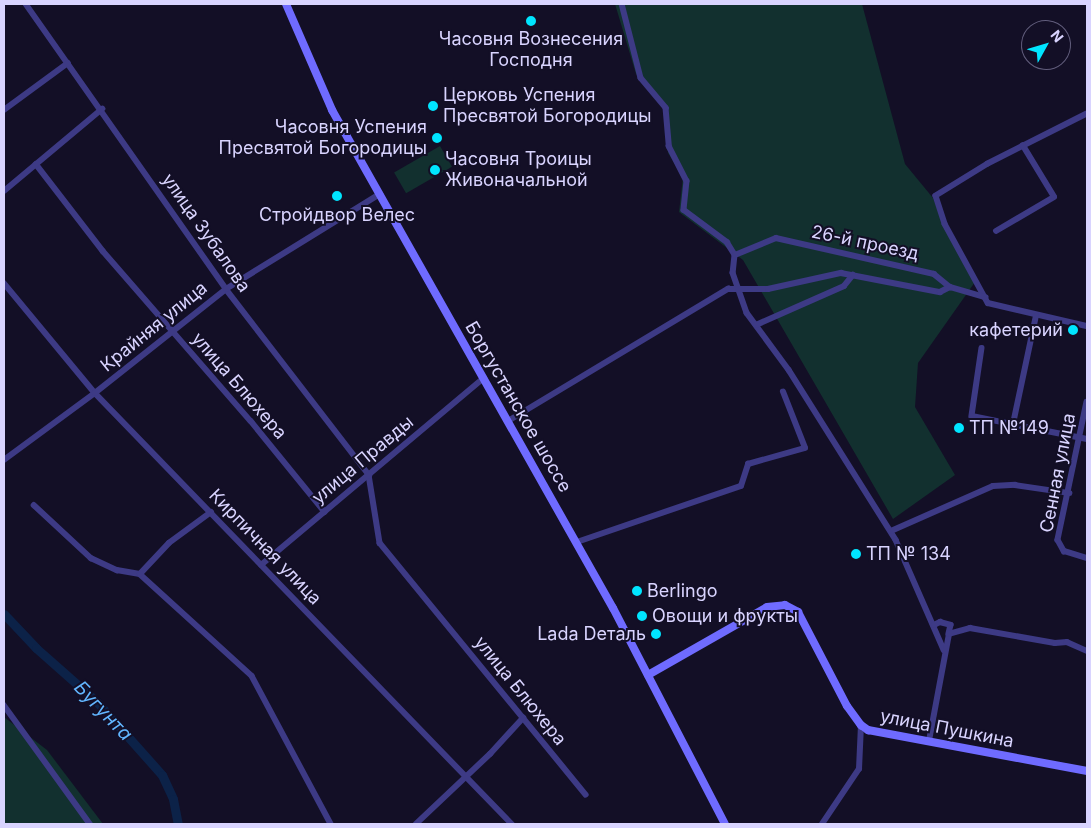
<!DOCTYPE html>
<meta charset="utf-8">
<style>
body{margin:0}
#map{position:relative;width:1091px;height:828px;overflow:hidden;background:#130f26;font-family:Inter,sans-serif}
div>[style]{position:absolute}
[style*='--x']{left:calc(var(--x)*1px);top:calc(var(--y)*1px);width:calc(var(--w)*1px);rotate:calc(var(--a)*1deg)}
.green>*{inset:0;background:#12302f;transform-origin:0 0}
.river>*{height:9px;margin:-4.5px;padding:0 4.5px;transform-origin:4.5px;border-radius:4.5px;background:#0c2248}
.street>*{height:5.5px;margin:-2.75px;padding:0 2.75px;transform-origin:2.75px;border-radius:2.75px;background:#3d3a85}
.secondary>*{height:8px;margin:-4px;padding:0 4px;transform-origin:4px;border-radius:4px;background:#6f6bff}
.dots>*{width:14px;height:14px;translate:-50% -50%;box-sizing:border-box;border:2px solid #130f26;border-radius:50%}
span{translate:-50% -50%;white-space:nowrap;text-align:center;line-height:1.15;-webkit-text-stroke:4px #130f26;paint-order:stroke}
.poi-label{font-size:18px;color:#d9d4ff}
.left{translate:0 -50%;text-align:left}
.right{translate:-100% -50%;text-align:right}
.street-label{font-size:18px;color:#d9d4ff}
.water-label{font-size:19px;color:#62b6ff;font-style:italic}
.frame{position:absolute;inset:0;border:5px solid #d9d4ff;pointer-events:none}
.north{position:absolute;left:1021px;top:20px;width:50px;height:50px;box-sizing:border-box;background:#130f26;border:1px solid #625e7d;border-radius:50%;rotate:51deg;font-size:14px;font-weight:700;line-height:20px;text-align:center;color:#d9d4ff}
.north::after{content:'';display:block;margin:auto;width:18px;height:22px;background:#00e5ff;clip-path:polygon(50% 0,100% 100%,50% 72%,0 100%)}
</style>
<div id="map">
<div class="green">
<div style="clip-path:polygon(615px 4px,862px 4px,905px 164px,933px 198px,944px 226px,975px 282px,918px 363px,915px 407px,955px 475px,893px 519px,743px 260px,679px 212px,683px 177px,668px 153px,665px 109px,636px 74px)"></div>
<div style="left:440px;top:146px;width:24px;height:53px;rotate:60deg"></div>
<div style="clip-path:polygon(4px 717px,47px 750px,103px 824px,4px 824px)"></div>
</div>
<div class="river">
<div style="--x:4;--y:614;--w:47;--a:46.7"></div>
<div style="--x:36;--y:648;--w:81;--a:41.5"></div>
<div style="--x:97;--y:702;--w:98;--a:48.3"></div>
<div style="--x:162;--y:775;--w:26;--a:65"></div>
<div style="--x:173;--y:799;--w:25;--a:79"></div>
</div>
<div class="street">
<div style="--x:26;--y:4;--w:348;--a:54.9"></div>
<div style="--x:226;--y:289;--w:235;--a:52.4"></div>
<div style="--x:369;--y:475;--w:69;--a:80.8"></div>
<div style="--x:380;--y:543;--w:325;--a:50.7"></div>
<div style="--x:622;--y:4;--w:76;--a:75.6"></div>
<div style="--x:641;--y:78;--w:39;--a:50"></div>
<div style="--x:666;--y:108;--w:38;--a:85"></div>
<div style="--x:669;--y:146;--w:39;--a:63"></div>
<div style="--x:687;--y:181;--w:29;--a:96"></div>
<div style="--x:684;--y:210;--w:54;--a:36.7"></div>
<div style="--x:727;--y:242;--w:15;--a:58"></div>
<div style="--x:735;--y:255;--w:18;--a:96"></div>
<div style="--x:733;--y:273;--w:42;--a:70.7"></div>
<div style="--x:747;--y:313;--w:71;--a:53.6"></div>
<div style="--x:789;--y:370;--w:201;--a:57.8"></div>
<div style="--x:896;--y:540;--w:120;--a:66.4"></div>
<div style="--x:4;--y:110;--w:79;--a:-36.3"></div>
<div style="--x:1087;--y:114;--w:111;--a:153.2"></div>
<div style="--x:988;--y:164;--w:61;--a:148.4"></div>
<div style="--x:936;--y:196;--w:29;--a:72"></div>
<div style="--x:945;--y:224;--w:90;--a:61.4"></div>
<div style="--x:988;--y:303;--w:102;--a:13.1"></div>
<div style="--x:36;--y:164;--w:110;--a:52.4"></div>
<div style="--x:103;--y:251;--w:225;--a:49"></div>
<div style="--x:251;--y:421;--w:117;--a:50.9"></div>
<div style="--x:4;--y:191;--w:128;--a:-39.9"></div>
<div style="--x:996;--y:231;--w:67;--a:-30.4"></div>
<div style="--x:1054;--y:197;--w:60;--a:-121.3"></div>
<div style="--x:735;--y:255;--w:44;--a:-22.5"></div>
<div style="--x:776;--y:238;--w:162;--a:12.8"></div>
<div style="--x:934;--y:274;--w:21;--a:39"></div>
<div style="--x:950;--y:287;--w:37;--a:16"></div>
<div style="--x:4;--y:283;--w:143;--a:50.4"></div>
<div style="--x:95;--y:393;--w:600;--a:45.95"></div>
<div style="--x:756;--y:325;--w:96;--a:-23.9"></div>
<div style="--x:844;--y:286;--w:14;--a:-51"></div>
<div style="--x:982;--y:348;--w:69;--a:98.4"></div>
<div style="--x:972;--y:416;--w:117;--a:11.3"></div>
<div style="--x:1087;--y:402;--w:141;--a:101.9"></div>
<div style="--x:1058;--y:540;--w:13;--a:61"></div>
<div style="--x:1064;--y:551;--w:24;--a:17"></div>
<div style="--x:508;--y:421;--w:257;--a:-31"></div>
<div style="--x:728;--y:289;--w:40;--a:0"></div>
<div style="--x:768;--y:289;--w:75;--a:-12.4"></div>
<div style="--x:841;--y:273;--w:101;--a:10.9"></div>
<div style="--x:940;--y:292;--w:11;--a:-27"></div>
<div style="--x:1013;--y:424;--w:110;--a:-78"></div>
<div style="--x:4;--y:460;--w:113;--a:-36.4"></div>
<div style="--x:95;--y:393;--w:167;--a:-38.4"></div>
<div style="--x:226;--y:289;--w:181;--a:-31.7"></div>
<div style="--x:34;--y:505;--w:78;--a:42.9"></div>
<div style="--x:91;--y:558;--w:29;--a:25"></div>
<div style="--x:117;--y:570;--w:23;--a:10"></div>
<div style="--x:140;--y:574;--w:151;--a:42.3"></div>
<div style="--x:252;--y:676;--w:168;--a:61.9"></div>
<div style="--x:891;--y:531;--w:111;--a:-23.8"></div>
<div style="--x:993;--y:486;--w:22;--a:-3"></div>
<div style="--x:1015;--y:485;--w:55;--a:8.4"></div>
<div style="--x:577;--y:542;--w:173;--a:-18.9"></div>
<div style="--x:741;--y:486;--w:23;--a:-72"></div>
<div style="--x:748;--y:464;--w:59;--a:-15.7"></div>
<div style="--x:805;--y:448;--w:60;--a:-111.4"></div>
<div style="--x:261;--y:565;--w:291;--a:-40"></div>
<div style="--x:140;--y:574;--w:42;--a:-46.9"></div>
<div style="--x:169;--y:543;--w:52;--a:-36.4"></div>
<div style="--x:934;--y:625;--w:7;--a:-27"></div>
<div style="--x:940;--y:622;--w:11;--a:15"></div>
<div style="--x:951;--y:625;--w:9;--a:103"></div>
<div style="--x:4;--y:705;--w:147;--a:54.1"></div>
<div style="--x:929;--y:741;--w:109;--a:-79.4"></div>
<div style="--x:949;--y:634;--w:22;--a:-16"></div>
<div style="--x:970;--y:628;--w:86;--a:10"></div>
<div style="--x:1055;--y:643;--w:12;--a:-5"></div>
<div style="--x:1067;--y:642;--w:22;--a:24"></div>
<div style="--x:416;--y:824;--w:102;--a:-43.4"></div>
<div style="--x:490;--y:754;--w:49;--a:-47.5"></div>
<div style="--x:822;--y:824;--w:66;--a:-56.1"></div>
<div style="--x:859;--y:769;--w:44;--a:-87.4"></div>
</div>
<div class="secondary">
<div style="--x:286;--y:4;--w:116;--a:66.5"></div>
<div style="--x:332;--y:110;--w:572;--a:60.57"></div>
<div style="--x:613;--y:608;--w:243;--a:62.6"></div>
<div style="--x:648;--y:675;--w:137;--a:-29.7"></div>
<div style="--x:767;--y:607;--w:18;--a:-6"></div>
<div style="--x:785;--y:605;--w:15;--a:28"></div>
<div style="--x:798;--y:612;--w:106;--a:62.5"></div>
<div style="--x:847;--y:706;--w:24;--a:54"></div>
<div style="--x:861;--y:725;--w:9;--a:36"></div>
<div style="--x:868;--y:730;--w:223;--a:10.6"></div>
</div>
<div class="dots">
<div style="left:531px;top:21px;background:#00e5ff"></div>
<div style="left:433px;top:106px;background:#00e5ff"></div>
<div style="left:437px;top:138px;background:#00e5ff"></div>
<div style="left:435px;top:170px;background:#00e5ff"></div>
<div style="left:337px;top:196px;background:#00e5ff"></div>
<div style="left:1073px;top:330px;background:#00e5ff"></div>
<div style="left:959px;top:428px;background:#00e5ff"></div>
<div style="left:856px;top:554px;background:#00e5ff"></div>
<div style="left:637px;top:591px;background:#00e5ff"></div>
<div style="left:642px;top:616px;background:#00e5ff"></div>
<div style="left:656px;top:634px;background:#00e5ff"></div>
</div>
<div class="poi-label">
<span style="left:531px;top:50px">Часовня Вознесения<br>Господня</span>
<span class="left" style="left:443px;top:106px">Церковь Успения<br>Пресвятой Богородицы</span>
<span class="right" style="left:427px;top:138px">Часовня Успения<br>Пресвятой Богородицы</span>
<span class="left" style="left:445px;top:170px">Часовня Троицы<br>Живоначальной</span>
<span style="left:337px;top:215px">Стройдвор Велес</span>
<span class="right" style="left:1063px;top:330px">кафетерий</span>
<span class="left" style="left:969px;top:428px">ТП №149</span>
<span class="left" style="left:866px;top:554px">ТП № 134</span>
<span class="left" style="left:647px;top:591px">Berlingo</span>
<span class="left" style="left:652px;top:616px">Овощи и фрукты</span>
<span class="right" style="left:646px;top:634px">Lada Dеталь</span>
</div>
<div class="street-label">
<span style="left:206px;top:233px;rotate:55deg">улица Зубалова</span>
<span style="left:865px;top:243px;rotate:12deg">26-й проезд</span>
<span style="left:154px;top:327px;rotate:-39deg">Крайняя улица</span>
<span style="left:239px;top:386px;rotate:49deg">улица Блюхера</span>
<span style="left:518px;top:407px;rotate:60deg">Боргустанское шоссе</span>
<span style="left:363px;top:460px;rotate:-40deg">улица Правды</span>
<span style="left:1058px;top:473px;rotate:-79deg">Сенная улица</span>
<span style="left:265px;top:547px;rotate:46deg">Кирпичная улица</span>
<span style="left:520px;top:691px;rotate:51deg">улица Блюхера</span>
<span style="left:947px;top:729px;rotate:11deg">улица Пушкина</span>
</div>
<div class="water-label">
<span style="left:103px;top:711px;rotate:46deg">Бугунта</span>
</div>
<div class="frame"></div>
<div class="north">N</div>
</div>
